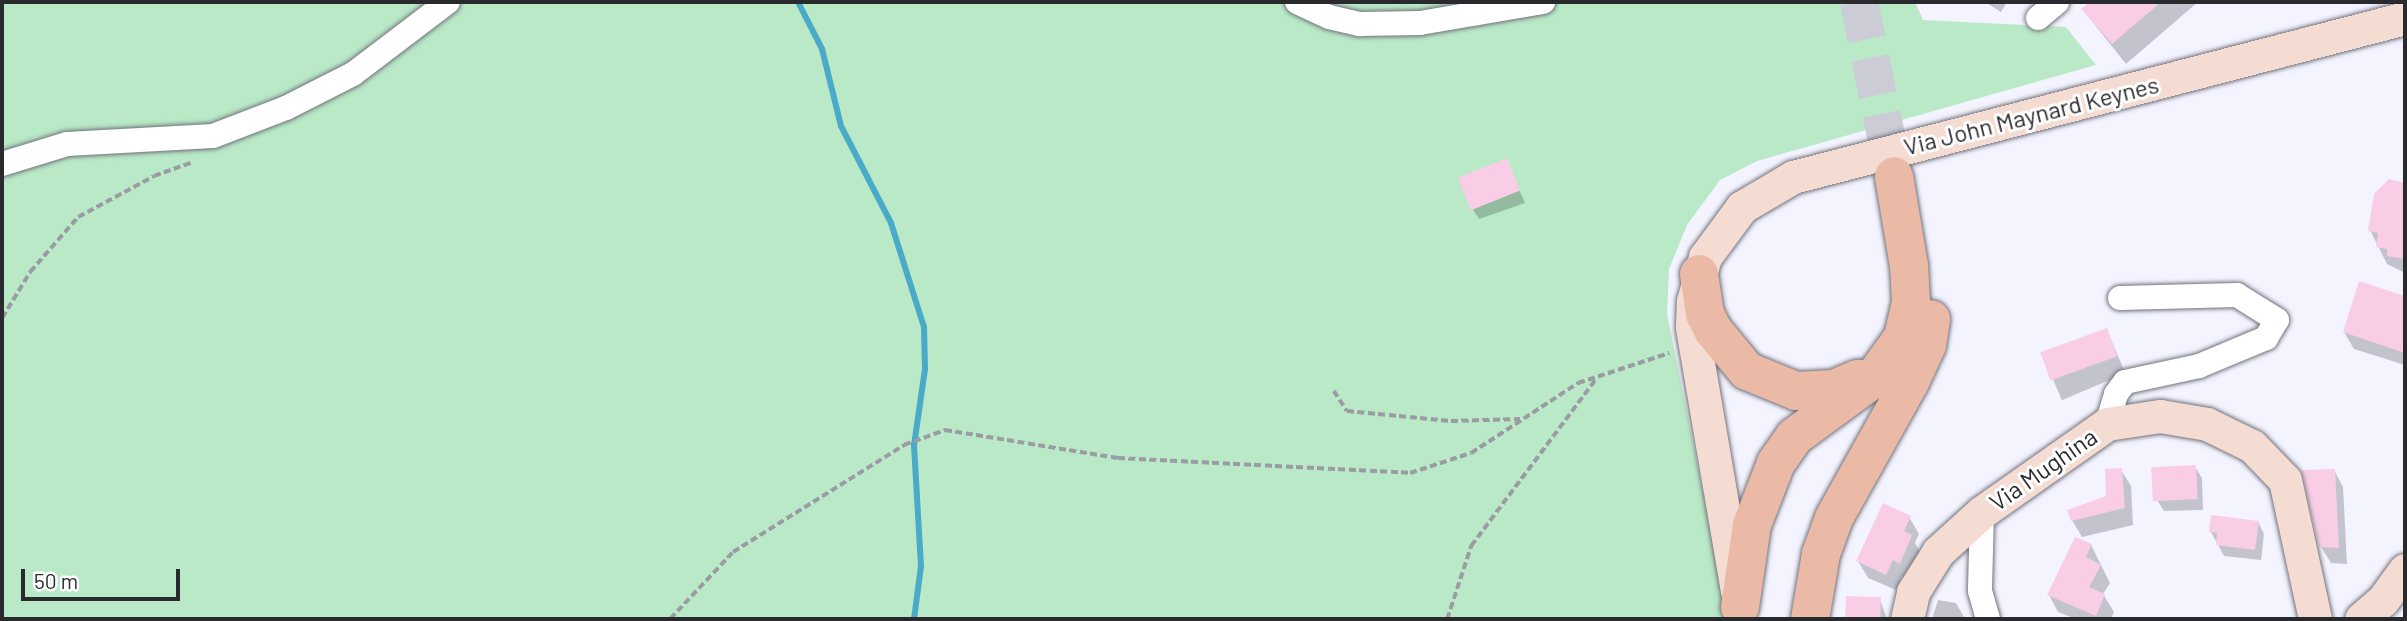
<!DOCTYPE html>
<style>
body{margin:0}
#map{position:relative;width:2407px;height:621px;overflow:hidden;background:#f3f4ff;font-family:Barlow,sans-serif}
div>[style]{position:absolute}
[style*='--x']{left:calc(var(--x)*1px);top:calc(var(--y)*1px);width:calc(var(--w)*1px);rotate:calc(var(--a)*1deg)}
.green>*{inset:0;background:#b9e9c7}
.shadow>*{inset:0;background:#0003;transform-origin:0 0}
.stream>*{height:6px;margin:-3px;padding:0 3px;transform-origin:3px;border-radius:3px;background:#49abc7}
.building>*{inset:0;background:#f9cde6;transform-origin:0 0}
.primary-tunnel>*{height:38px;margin-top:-19px;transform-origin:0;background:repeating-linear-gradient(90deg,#cbccd5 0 38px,transparent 0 57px)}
.path>*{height:3.5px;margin-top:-1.75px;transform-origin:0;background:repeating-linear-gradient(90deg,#9a9ba3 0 7px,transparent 0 10.5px)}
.roads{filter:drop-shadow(0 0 2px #72737c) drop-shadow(0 0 2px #72737c)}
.street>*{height:24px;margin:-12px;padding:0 12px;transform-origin:12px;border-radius:12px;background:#fff}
.secondary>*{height:33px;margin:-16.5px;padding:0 16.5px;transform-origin:16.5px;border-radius:16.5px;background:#f5dcd3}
.primary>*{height:38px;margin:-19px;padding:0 19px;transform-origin:19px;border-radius:19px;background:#ebbaa6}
span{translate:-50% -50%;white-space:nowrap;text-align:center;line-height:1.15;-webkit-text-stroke:6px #fff;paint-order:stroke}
.street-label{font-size:24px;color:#292a2e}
.frame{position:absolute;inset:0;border:4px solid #292a2e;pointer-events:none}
.scale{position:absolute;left:21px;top:569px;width:159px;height:32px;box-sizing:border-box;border:4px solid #292a2e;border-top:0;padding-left:9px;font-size:21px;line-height:24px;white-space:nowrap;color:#292a2e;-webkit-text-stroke:5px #fff;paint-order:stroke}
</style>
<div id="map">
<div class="green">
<div style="clip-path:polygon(2px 2px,1915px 2px,1923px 20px,2066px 27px,2096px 65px,1757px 161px,1720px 180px,1687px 225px,1669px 269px,1667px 314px,1729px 619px,2px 619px)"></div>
</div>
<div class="shadow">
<div style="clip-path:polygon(1985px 2px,2007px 2px,2001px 12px)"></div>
<div style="clip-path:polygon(2093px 2px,2198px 2px,2126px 64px,2083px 10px)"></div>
<div style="clip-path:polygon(1506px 160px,1525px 203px,1479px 219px,1472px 208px)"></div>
<div style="clip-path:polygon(2389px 181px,2405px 185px,2405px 273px,2387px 264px,2370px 230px)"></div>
<div style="clip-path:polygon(2360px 283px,2405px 298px,2405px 365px,2354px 349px,2344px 332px)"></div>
<div style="left:2107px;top:330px;width:47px;height:69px;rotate:67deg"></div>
<div style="clip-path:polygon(2195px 467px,2202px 478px,2203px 510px,2164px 511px,2157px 500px)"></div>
<div style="clip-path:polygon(2121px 470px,2131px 486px,2133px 525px,2082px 537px,2072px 520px,2108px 497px)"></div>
<div style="clip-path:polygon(2334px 470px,2343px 487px,2347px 564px,2331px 563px,2321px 547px)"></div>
<div style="clip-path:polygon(1909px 517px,1919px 534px,1915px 543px,1921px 553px,1909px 579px,1902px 576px,1896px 590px,1868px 578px,1858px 561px)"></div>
<div style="clip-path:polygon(2258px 522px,2264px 534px,2261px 560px,2224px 556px,2211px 532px)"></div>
<div style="clip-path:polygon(2091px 545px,2110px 583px,2103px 594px,2114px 612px,2111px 619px,2076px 619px,2058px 612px,2049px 595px)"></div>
<div style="clip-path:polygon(1847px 598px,1880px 599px,1887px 619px,1847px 619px)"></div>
<div style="clip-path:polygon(1938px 600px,1956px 603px,1965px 619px,1932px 619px)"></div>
</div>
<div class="stream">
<div style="--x:798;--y:2;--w:53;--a:62.9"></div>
<div style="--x:822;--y:49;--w:79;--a:76.1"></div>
<div style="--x:841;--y:126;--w:109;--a:62.7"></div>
<div style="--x:891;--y:223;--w:109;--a:72.4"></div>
<div style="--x:924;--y:327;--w:42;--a:88.6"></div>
<div style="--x:925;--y:369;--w:77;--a:98.2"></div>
<div style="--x:914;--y:445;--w:121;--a:86.7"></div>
<div style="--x:921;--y:566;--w:53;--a:97.5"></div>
</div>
<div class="building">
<div style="clip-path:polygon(2090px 2px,2161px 2px,2112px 44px,2081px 9px)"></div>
<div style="left:1507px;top:158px;width:35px;height:53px;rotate:68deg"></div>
<div style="clip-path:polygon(2389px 179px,2405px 183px,2405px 259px,2387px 256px,2387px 249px,2376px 247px,2378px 233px,2368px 231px,2374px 194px)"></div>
<div style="clip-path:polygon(2359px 281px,2405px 296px,2405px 353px,2343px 332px)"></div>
<div style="left:2107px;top:328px;width:30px;height:71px;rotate:70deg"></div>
<div style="left:2196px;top:465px;width:34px;height:45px;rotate:87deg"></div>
<div style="clip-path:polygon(2122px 468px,2125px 508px,2071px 521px,2067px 510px,2106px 496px,2105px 469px)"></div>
<div style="clip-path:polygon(2335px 469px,2339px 548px,2319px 547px,2301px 470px)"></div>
<div style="clip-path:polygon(1883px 503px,1911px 516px,1904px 531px,1912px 535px,1900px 564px,1893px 560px,1886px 575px,1856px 561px)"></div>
<div style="clip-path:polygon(2211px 515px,2259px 521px,2255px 550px,2216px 545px,2217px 533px,2209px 532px)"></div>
<div style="clip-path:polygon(2075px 537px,2092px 544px,2086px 557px,2101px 565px,2089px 587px,2105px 594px,2096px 616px,2047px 595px)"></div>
<div style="left:1846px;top:596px;width:35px;height:23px;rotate:2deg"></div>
</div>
<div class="primary-tunnel">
<div style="--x:1859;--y:2;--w:177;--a:78.6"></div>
</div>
<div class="path">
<div style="--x:2;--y:318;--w:54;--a:-58.7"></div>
<div style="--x:30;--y:272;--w:73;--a:-48.9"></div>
<div style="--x:78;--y:217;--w:86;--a:-28.3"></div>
<div style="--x:154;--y:176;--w:41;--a:-19.7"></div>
<div style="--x:1334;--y:391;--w:24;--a:57"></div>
<div style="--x:1347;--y:411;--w:104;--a:5.5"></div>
<div style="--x:1451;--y:421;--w:69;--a:-1.7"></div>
<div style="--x:670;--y:619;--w:92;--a:-46.8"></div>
<div style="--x:733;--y:552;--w:202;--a:-32"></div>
<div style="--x:904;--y:445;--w:44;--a:-20.1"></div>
<div style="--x:945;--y:430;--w:175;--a:9.2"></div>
<div style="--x:1118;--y:458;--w:292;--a:2.9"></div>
<div style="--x:1410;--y:473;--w:64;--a:-18.2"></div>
<div style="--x:1471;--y:453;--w:128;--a:-33.2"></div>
<div style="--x:1578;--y:383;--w:96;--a:-18.2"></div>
<div style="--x:1447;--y:619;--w:77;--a:-71.8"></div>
<div style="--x:1471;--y:546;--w:207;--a:-53.2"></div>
</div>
<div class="roads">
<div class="street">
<div style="--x:1297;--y:2;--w:35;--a:25"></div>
<div style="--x:1329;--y:17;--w:32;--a:13"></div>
<div style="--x:1360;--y:24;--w:60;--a:-1"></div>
<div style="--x:1420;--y:23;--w:125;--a:-9.7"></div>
<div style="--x:2038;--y:18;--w:25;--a:-40"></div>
<div style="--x:2;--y:164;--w:68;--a:-17.1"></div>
<div style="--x:67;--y:144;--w:146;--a:-3.1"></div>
<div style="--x:213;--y:136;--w:78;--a:-21"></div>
<div style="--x:286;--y:108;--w:75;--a:-26.9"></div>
<div style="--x:353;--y:74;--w:119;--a:-37.2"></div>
<div style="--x:2107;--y:424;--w:31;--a:-73"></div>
<div style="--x:2116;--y:394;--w:15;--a:-53"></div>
<div style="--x:2125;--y:382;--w:76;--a:-12.2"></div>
<div style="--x:2199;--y:366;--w:73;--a:-22.7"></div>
<div style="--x:2266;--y:338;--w:21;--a:-59"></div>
<div style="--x:2277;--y:320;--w:47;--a:-148"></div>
<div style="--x:2237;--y:295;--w:117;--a:178.5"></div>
<div style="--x:1982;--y:512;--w:79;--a:91.5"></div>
<div style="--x:1980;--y:591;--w:29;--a:74"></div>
</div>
<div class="secondary">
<div style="--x:1737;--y:591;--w:268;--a:-99.7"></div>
<div style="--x:1692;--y:327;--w:26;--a:-88"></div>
<div style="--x:1693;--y:301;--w:46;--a:-74.7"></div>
<div style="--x:1705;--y:257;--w:62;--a:-53.5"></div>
<div style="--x:1742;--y:207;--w:59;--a:-30.5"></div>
<div style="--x:1793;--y:177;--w:632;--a:-14.56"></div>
<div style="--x:1907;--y:619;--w:28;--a:-77"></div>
<div style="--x:1913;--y:592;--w:47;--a:-58"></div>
<div style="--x:1938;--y:552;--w:59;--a:-42.3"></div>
<div style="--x:1982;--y:512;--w:153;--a:-35.1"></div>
<div style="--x:2107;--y:424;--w:54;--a:-8.6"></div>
<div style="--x:2160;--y:416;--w:48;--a:9.7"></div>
<div style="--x:2207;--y:424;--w:50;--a:26.1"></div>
<div style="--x:2252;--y:446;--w:47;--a:45.9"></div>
<div style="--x:2285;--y:480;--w:142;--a:77.8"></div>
<div style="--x:2361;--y:619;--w:29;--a:-41"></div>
<div style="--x:2383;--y:600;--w:37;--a:-54"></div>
</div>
<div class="primary">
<div style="--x:1699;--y:274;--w:40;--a:81.5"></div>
<div style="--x:1705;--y:314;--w:18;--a:63"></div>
<div style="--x:1713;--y:330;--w:53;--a:50.3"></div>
<div style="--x:1747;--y:371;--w:53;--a:22.2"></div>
<div style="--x:1796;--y:391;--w:38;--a:-3"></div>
<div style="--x:1834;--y:389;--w:26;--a:-23"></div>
<div style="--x:1740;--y:607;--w:83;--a:-81.7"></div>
<div style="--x:1752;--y:525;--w:66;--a:-68.8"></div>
<div style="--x:1776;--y:463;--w:32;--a:-55"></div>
<div style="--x:1794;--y:437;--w:97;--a:-36.2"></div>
<div style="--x:1872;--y:380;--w:53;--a:-54.2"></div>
<div style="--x:1903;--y:337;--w:36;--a:-77"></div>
<div style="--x:1911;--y:302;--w:36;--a:-93"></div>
<div style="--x:1909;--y:266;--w:91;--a:-99.5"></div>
<div style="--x:1810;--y:619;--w:66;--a:-80.4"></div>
<div style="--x:1821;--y:554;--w:38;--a:-70"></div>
<div style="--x:1834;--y:518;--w:156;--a:-60.8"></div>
<div style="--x:1910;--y:382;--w:41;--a:-65.3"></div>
<div style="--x:1927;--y:345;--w:26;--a:-81"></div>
</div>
</div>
<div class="street-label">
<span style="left:2031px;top:115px;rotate:-14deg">Via John Maynard Keynes</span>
<span style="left:2043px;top:469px;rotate:-35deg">Via Mughina</span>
</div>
<div class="frame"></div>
<div class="scale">50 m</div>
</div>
